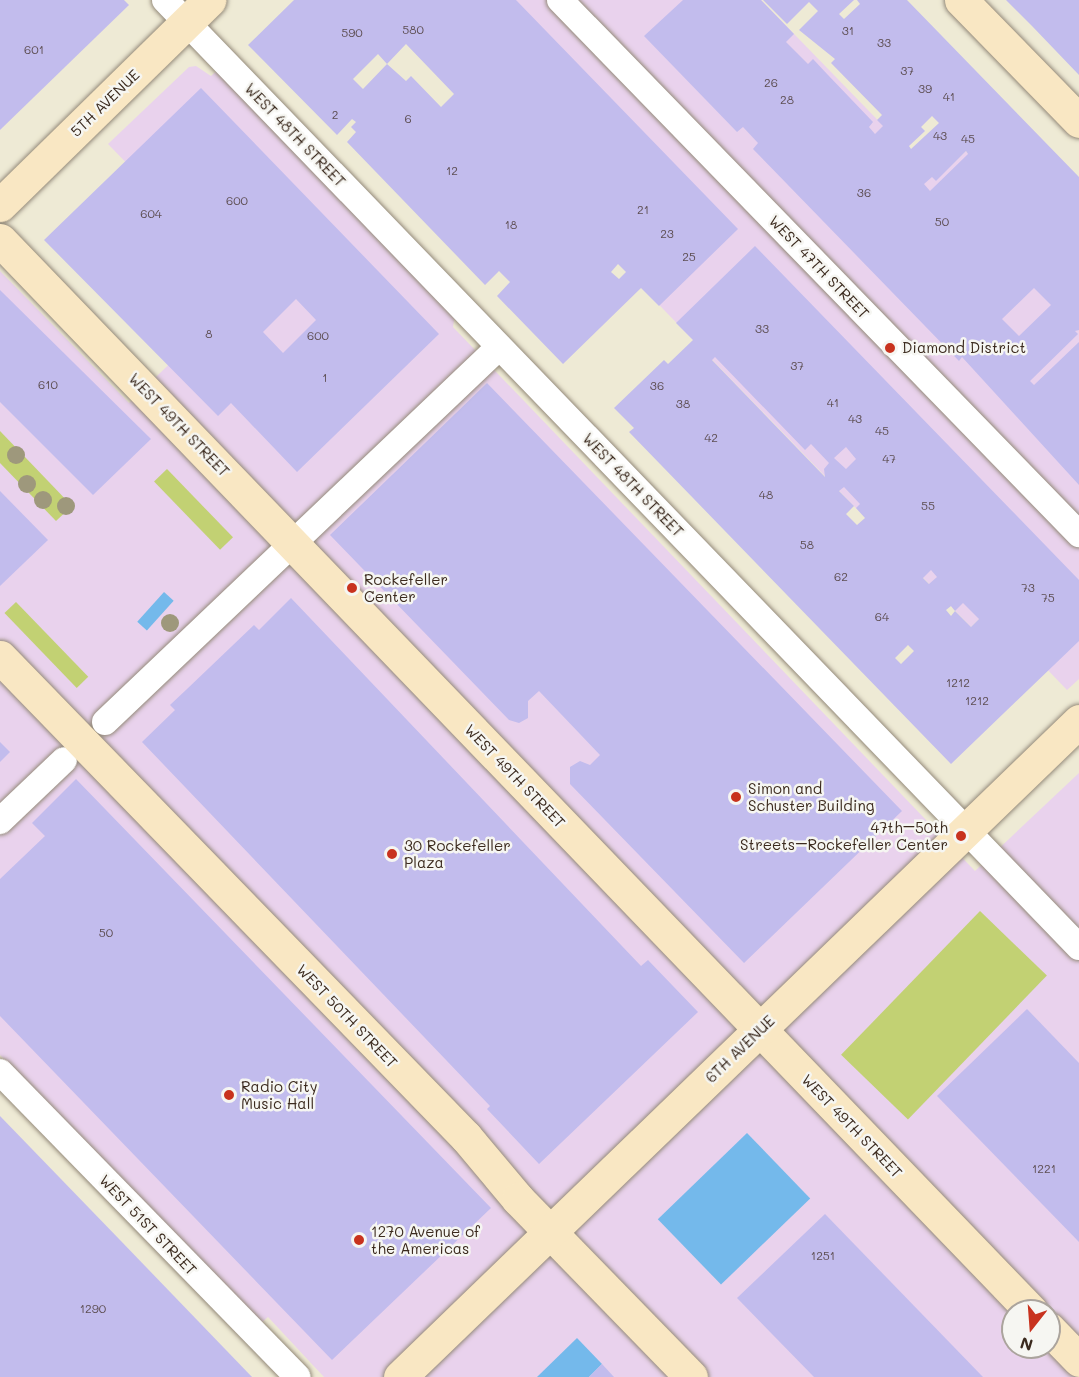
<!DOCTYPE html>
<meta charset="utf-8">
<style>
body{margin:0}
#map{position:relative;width:1079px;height:1377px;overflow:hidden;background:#eeead5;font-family:Mali,sans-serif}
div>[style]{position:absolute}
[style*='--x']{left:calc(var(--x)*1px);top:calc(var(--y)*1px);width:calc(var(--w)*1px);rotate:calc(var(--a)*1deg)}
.built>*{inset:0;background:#e9d2ed}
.green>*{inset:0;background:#c2d173;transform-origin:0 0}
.water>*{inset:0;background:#74b9eb;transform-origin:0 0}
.building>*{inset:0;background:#c2bced}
.roads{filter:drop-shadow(0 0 2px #948a7a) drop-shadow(0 0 2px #948a7a)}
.street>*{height:26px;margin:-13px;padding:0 13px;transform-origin:13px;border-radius:13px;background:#fff}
.secondary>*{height:33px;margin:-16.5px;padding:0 16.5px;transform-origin:16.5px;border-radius:16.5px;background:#f9e7c3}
.trees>*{width:18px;height:18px;margin:-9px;border-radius:50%;background:#9e987c}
.dots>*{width:16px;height:16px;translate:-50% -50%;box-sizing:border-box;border:3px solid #f6f6f2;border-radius:50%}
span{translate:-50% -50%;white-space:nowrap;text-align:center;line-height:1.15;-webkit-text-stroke:5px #f6f6f2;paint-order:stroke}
.number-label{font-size:12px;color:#5d4e52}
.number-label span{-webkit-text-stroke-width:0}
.street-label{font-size:15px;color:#3b2a1e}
.poi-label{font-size:15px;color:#3b2a1e}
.left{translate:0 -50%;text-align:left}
.right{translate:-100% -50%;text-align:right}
.north{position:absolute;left:1001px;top:1299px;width:60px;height:60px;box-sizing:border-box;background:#f6f6f2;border:2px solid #aba49d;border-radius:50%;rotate:197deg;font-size:16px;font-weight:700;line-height:24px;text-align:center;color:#3b2a1e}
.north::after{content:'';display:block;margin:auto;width:21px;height:27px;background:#c8321e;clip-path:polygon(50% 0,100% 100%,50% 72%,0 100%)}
</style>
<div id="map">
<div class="built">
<div style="clip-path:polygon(364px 0,761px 0,936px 180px,966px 151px,1079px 327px,1079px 679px,1067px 690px,989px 609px,971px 627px)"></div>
<div style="clip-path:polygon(evenodd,196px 66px,211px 76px,220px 68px,455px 314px,453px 327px,975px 871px,1079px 773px,1079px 1377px,324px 1377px,268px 1317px,260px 1324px,0 1055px,0 271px,129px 403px,248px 288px,108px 144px,189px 67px,196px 66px,1013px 1311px,1049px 1311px,1049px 1347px,1013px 1347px,1013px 1311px)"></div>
</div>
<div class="green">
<div style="clip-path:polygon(0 431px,72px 506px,56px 521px,0 463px)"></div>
<div style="left:167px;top:469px;width:95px;height:18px;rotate:46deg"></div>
<div style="left:16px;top:602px;width:104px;height:16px;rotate:46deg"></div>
<div style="left:980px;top:911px;width:93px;height:200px;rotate:44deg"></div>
</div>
<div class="water">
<div style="left:164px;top:592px;width:13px;height:40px;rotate:42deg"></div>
<div style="left:747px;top:1133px;width:91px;height:124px;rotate:46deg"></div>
<div style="clip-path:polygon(577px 1338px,602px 1364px,589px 1377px,537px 1377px)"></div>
</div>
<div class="building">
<div style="clip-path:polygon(0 0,124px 0,129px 5px,0 130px)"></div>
<div style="clip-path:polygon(evenodd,294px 0,516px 0,738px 229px,659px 306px,641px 288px,563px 364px,497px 296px,510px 282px,499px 271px,485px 285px,347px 142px,356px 132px,351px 127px,356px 122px,352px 119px,337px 135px,248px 45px,294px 0,406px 44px,454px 94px,441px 107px,411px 76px,406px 81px,387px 64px,363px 89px,353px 79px,378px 54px,387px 64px,406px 44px,294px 0,618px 264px,626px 272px,619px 279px,611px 272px,618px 264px)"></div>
<div style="clip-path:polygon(evenodd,683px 0,761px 0,794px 34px,786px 42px,808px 64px,813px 59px,828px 75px,873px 122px,869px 127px,875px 134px,883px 126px,877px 120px,882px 115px,831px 63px,835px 59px,799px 30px,818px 11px,809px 2px,787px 24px,763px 0,854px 0,839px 14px,844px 19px,860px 4px,857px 0,907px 0,1079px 177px,1079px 330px,1075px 331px,1078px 334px,1030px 381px,1034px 385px,1079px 342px,1079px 485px,962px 357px,959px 361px,753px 149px,758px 143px,743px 127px,737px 132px,644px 36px,683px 0,932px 116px,939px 123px,911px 149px,909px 146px,925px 131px,921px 127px,932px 116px,683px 0,966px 151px,968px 154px,930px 191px,924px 184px,932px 177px,936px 181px,966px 151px,683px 0,1034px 288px,1051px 305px,1019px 336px,1002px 319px,1034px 288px)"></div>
<div style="clip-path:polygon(1006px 0,1079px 0,1079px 75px,1032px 26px)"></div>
<div style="clip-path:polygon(evenodd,201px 88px,439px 334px,297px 472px,231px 403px,218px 416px,44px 240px,201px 88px,296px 299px,316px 320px,283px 353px,263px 332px,296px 299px)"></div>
<div style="clip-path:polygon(evenodd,755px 246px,1079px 580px,1079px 641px,951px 764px,629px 432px,634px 428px,614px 408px,664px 360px,668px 364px,693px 340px,676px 323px,755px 246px,715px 357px,805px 450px,811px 444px,829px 463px,824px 469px,825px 477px,712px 360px,715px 357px,755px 246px,846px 447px,856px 459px,846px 469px,834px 458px,846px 447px,755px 246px,844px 487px,860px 504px,856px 508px,865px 518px,857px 525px,846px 514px,854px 506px,839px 491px,844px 487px,755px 246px,931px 570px,937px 577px,929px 584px,923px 578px,931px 570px,755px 246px,963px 603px,979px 619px,971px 627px,955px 611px,951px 616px,946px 610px,951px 606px,955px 611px,963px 603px,755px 246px,908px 645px,914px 651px,901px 664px,895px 658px,908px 645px)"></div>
<div style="clip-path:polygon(0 290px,151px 439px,93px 495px,0 402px)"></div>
<div style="clip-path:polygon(487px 383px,902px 811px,744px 963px,570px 784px,570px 767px,580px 761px,590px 765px,600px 755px,539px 691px,528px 701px,528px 718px,519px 723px,509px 720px,330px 535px)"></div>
<div style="clip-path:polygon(0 491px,48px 540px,0 586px)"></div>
<div style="clip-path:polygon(291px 598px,641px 966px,648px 960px,698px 1012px,539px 1164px,487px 1109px,490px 1106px,142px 742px,175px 710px,170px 705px,187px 689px,254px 625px,259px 630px)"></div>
<div style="clip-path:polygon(0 742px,10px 752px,0 762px)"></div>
<div style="clip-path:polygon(76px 779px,491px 1208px,332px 1360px,0 1016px,0 879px,45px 836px,32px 823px)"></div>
<div style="clip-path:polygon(1027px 1009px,1079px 1063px,1079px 1242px,937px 1096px)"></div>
<div style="clip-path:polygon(0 1116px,120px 1240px,252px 1377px,0 1377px)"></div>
<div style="clip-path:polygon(825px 1214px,983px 1377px,814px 1377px,737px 1298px)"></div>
<div style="clip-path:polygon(602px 1364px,614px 1377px,589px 1377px)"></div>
</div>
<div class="roads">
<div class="street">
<div style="--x:165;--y:0;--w:1316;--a:46.02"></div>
<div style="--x:560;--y:0;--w:745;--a:45.82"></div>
<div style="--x:105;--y:722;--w:544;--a:-43.58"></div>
<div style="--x:0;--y:821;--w:88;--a:-43.6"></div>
<div style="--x:0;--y:1072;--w:426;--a:45.7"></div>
</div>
<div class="secondary">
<div style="--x:961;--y:0;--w:169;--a:45.7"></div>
<div style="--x:0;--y:205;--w:293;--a:-44.4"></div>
<div style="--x:0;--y:240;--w:1487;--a:46.09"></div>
<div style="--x:0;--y:657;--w:669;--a:45.85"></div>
<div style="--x:466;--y:1137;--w:81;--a:50"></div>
<div style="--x:518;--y:1199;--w:248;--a:45.8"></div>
<div style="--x:1049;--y:1329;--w:43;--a:45.9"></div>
<div style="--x:400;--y:1377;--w:944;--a:-44.01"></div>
</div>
</div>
<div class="trees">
<div style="left:16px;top:455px"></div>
<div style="left:27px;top:484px"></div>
<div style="left:43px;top:500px"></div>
<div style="left:66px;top:506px"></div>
<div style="left:170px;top:623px"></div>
</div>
<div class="dots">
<div style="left:890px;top:348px;background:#c8321e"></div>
<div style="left:352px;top:588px;background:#c8321e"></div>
<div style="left:736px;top:797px;background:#c8321e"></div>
<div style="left:961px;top:836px;background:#c8321e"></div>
<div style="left:392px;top:854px;background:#c8321e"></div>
<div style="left:229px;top:1095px;background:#c8321e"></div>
<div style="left:359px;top:1240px;background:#c8321e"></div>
</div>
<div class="number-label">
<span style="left:413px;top:30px">580</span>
<span style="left:848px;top:31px">31</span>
<span style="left:352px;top:33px">590</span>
<span style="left:884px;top:43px">33</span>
<span style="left:34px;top:50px">601</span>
<span style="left:907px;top:71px">37</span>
<span style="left:771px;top:83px">26</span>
<span style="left:925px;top:89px">39</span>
<span style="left:949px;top:97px">41</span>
<span style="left:787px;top:100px">28</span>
<span style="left:335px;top:115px">2</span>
<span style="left:408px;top:119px">6</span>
<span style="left:940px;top:136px">43</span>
<span style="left:968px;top:139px">45</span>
<span style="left:452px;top:171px">12</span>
<span style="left:864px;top:193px">36</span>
<span style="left:237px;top:201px">600</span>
<span style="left:643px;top:210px">21</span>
<span style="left:151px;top:214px">604</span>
<span style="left:942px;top:222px">50</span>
<span style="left:511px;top:225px">18</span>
<span style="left:667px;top:234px">23</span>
<span style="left:689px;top:257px">25</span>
<span style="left:762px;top:329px">33</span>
<span style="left:209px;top:334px">8</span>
<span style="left:318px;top:336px">600</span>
<span style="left:797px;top:366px">37</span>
<span style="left:325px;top:378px">1</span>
<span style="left:48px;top:385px">610</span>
<span style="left:657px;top:386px">36</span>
<span style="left:833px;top:403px">41</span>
<span style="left:683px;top:404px">38</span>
<span style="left:855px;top:419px">43</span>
<span style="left:882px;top:431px">45</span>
<span style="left:711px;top:438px">42</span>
<span style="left:889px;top:459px">47</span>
<span style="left:766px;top:495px">48</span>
<span style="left:928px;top:506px">55</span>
<span style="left:807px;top:545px">58</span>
<span style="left:841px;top:577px">62</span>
<span style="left:1028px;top:588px">73</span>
<span style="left:1048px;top:598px">75</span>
<span style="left:882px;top:617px">64</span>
<span style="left:958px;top:683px">1212</span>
<span style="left:977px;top:701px">1212</span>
<span style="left:106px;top:933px">50</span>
<span style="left:1044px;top:1169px">1221</span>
<span style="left:823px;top:1256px">1251</span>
<span style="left:93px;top:1309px">1290</span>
</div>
<div class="street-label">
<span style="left:105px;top:103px;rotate:-44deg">5TH AVENUE</span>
<span style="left:295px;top:135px;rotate:46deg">WEST 48TH STREET</span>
<span style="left:819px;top:267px;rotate:46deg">WEST 47TH STREET</span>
<span style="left:179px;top:425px;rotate:46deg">WEST 49TH STREET</span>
<span style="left:633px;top:485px;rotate:46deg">WEST 48TH STREET</span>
<span style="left:515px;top:776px;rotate:46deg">WEST 49TH STREET</span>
<span style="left:347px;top:1016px;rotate:46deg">WEST 50TH STREET</span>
<span style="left:740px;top:1049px;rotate:-44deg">6TH AVENUE</span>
<span style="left:852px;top:1126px;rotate:46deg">WEST 49TH STREET</span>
<span style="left:148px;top:1225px;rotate:46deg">WEST 51ST STREET</span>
</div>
<div class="poi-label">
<span class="left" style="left:902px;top:348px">Diamond District</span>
<span class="left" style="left:364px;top:588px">Rockefeller<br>Center</span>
<span class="left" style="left:748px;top:797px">Simon and<br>Schuster Building</span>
<span class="right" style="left:948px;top:836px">47th–50th<br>Streets–Rockefeller Center</span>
<span class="left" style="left:404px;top:854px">30 Rockefeller<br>Plaza</span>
<span class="left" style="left:241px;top:1095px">Radio City<br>Music Hall</span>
<span class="left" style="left:371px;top:1240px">1270 Avenue of<br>the Americas</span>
</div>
<div class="north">N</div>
</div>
